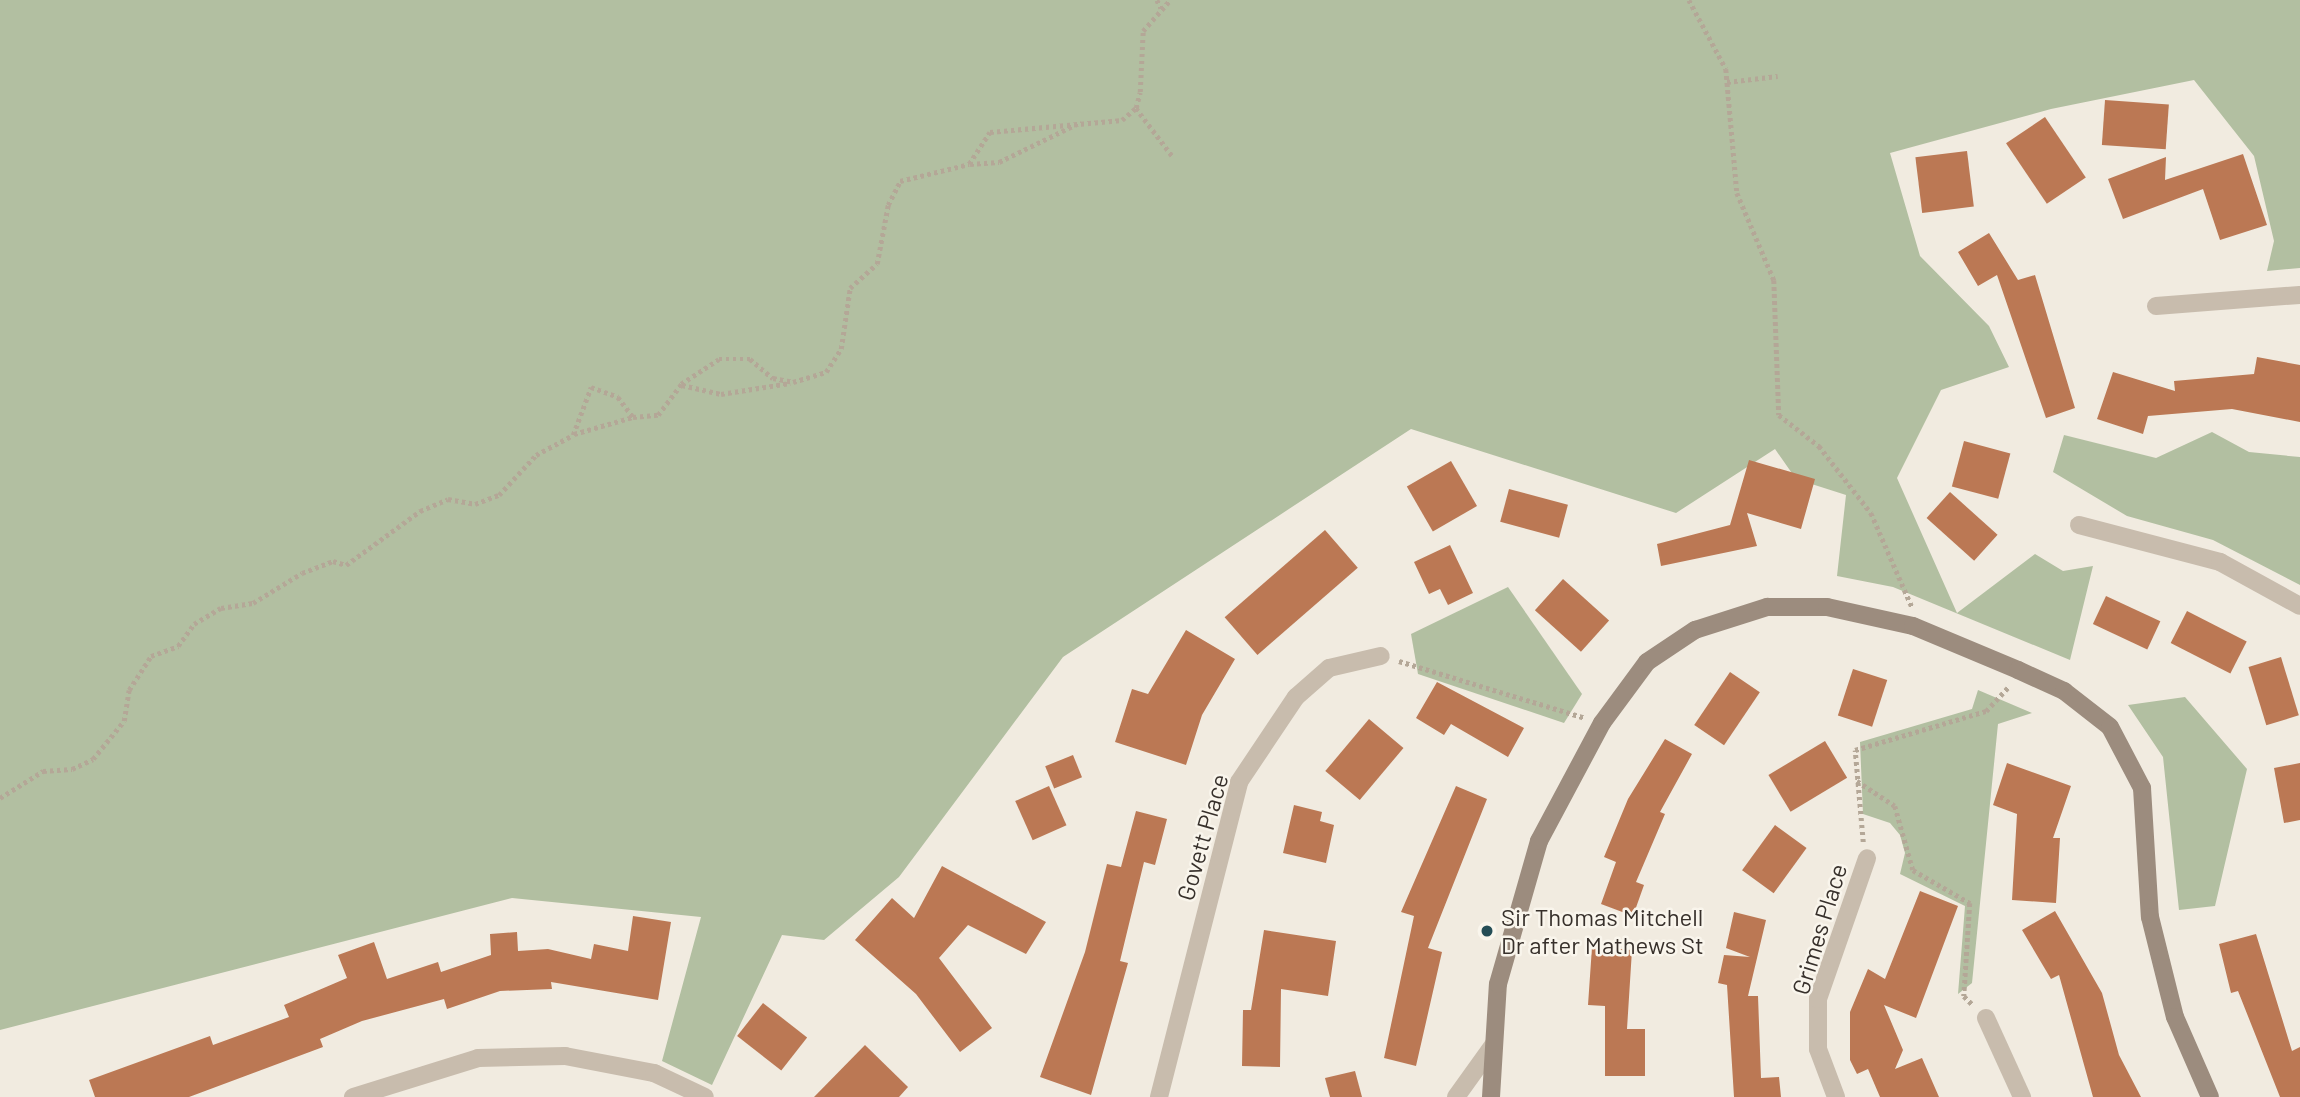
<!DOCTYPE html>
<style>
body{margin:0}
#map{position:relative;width:2300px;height:1097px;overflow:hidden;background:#f1ebe0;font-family:Barlow,sans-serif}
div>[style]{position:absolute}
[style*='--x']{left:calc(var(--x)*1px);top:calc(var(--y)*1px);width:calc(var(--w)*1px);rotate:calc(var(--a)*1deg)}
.green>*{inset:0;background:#b2bfa1}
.building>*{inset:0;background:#bb7854;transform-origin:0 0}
.path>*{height:4.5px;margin-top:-2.25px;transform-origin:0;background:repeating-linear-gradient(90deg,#b4a797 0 3.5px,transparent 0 7px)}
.street>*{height:18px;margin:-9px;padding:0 9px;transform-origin:9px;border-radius:9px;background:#c8bcad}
.secondary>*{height:18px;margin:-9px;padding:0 9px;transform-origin:9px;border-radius:9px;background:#9c8c7e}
.dots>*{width:19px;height:19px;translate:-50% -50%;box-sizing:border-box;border:4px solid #f9f5ec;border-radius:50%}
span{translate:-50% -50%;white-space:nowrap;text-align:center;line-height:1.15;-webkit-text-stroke:5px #f9f5ec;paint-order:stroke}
.street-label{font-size:24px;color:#37302b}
.poi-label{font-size:24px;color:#37302b}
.left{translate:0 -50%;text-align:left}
</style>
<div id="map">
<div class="green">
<div style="clip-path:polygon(0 0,2300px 0,2300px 268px,2267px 271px,2274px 241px,2254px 156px,2194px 80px,2051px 109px,1890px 153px,1920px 256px,1989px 326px,2009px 367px,1941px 390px,1897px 478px,1957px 613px,2035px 554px,2063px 571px,2093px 566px,2070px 660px,1893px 587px,1837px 576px,1846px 495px,1796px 479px,1775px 449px,1676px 513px,1411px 429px,1063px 657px,899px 877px,824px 940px,782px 935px,712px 1085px,662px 1061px,701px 917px,512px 898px,0 1030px)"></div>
<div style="clip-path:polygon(2212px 432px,2249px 452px,2300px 457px,2300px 585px,2213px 540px,2127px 516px,2053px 472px,2064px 435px,2156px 458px)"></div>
<div style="clip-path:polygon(1508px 587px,1582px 694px,1564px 723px,1418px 674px,1411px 634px)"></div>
<div style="clip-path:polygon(1978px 690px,2032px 713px,1998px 724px,1972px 983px,1958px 994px,1965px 906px,1900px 874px,1905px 853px,1900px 835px,1890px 823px,1863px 814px,1860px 742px,1972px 709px)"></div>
<div style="clip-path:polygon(2185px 697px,2247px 769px,2215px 906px,2179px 910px,2163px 757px,2128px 705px)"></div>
</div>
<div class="building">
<div style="left:2105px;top:100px;width:64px;height:45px;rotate:4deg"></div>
<div style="left:2045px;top:117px;width:73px;height:47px;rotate:56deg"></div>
<div style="left:1967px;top:151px;width:56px;height:52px;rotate:83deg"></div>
<div style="clip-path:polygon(2243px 154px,2267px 225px,2220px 240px,2203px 189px,2123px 219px,2108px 179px,2166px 157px,2165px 180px)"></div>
<div style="clip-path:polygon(1989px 233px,2018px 280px,2035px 275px,2075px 408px,2046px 418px,1997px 275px,1978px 286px,1958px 252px)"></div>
<div style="clip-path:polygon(2257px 357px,2300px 365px,2300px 422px,2232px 409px,2148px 416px,2143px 434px,2097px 419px,2113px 372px,2175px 391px,2174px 381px,2254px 374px)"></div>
<div style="left:1964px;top:441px;width:48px;height:47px;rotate:15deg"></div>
<div style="clip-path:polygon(1749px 460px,1815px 479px,1801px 529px,1747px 513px,1757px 546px,1661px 566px,1657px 544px,1730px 525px)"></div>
<div style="left:1451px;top:461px;width:52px;height:51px;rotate:60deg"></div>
<div style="left:1509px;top:489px;width:61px;height:34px;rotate:15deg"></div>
<div style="left:1950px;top:492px;width:64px;height:35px;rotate:42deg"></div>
<div style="left:1325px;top:530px;width:50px;height:133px;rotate:49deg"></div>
<div style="clip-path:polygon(1450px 545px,1473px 593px,1448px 605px,1440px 589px,1429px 594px,1414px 562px)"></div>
<div style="left:1563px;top:579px;width:62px;height:42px;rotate:42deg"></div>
<div style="left:2106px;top:596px;width:60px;height:31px;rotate:25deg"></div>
<div style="left:2187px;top:611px;width:67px;height:36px;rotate:27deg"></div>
<div style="clip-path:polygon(1186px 630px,1235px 659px,1202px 715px,1186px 765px,1115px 742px,1132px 689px,1148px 694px)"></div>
<div style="left:2281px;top:657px;width:61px;height:34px;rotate:73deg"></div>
<div style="left:1853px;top:669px;width:36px;height:49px;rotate:18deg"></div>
<div style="left:1730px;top:672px;width:36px;height:64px;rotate:34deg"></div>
<div style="clip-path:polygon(1437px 682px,1524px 728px,1508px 757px,1451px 724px,1444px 735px,1416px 718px)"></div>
<div style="left:1369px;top:719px;width:45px;height:68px;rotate:40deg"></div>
<div style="clip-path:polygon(1665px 739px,1692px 754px,1660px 812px,1665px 814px,1636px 882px,1644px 885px,1633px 916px,1601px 904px,1616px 862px,1604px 857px,1628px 799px)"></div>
<div style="left:1825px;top:741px;width:43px;height:66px;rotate:59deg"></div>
<div style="left:1073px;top:755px;width:24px;height:30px;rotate:68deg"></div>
<div style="clip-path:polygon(2007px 763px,2071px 786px,2053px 838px,2060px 838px,2056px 903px,2012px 900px,2017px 814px,1993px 805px)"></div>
<div style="clip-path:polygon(2300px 763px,2300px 820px,2284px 823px,2274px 768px)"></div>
<div style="left:1049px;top:786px;width:43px;height:37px;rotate:66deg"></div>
<div style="clip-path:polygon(1456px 786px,1487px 799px,1428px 948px,1442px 952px,1416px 1066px,1384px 1058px,1414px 916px,1401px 912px)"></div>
<div style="clip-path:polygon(1294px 805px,1322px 812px,1320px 821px,1334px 825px,1326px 863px,1283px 853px)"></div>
<div style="clip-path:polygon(1136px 811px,1167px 819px,1155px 865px,1144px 862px,1120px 961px,1128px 963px,1091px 1095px,1040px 1077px,1085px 952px,1107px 864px,1121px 867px)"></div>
<div style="left:1775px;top:825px;width:39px;height:56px;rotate:36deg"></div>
<div style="clip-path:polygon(942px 866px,1046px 922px,1026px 954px,968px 925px,939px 958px,992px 1028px,960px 1052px,916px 994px,855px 940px,892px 898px,914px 918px)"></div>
<div style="clip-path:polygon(1920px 891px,1958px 906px,1916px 1018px,1884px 1005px,1903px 1050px,1895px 1069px,1922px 1058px,1939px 1097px,1880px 1097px,1868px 1069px,1857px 1074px,1850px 1060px,1850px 1012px,1868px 969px,1885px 979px)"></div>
<div style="clip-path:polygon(2055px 911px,2102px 993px,2119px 1055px,2141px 1097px,2093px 1097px,2059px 975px,2051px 979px,2022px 930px)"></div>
<div style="clip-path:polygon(1734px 912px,1766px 920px,1748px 996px,1758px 996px,1761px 1078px,1779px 1077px,1781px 1097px,1734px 1097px,1727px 985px,1718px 983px,1724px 955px,1750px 957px,1726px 948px)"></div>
<div style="clip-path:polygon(633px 916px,671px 922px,658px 1000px,551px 982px,552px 989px,500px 991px,447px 1009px,444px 999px,362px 1021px,320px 1039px,323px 1047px,189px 1097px,95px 1097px,89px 1080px,210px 1036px,213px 1045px,289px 1017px,284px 1005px,347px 978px,338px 955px,374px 942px,387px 979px,438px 962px,441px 972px,491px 955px,490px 934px,517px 932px,518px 951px,548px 949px,591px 959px,594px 944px,628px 951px)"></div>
<div style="clip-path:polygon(1264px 930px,1336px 941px,1328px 996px,1281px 989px,1280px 1067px,1242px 1066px,1243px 1010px,1251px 1010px)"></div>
<div style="clip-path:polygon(2256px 934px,2292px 1051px,2300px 1047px,2300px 1097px,2280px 1097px,2238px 991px,2231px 993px,2219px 944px)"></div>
<div style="clip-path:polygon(1592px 947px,1632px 950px,1627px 1029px,1645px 1029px,1645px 1076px,1605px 1076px,1605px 1006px,1588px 1005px)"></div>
<div style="left:763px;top:1003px;width:56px;height:42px;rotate:38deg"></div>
<div style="clip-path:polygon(865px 1045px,908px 1087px,899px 1097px,814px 1097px)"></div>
<div style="clip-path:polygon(1355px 1071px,1362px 1097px,1330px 1097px,1325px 1078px)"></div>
</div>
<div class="path">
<div style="--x:1157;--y:0;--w:9;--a:63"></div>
<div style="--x:1689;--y:0;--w:78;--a:61.8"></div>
<div style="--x:1726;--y:69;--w:124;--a:84.9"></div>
<div style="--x:1737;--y:193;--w:95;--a:67"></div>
<div style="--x:1774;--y:280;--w:135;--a:87.9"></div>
<div style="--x:1779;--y:415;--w:51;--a:37.8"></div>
<div style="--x:1819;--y:446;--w:85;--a:52.2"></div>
<div style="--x:1871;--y:513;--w:103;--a:66.4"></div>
<div style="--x:1727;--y:82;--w:51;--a:-6.7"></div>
<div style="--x:1136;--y:108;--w:61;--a:52.9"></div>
<div style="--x:970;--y:164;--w:29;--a:-4"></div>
<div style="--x:999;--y:162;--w:91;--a:-26"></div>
<div style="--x:682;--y:385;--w:40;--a:13"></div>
<div style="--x:721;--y:394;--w:70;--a:-9.1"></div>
<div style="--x:574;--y:434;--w:61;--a:-16.1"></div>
<div style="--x:1399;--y:661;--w:195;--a:17"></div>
<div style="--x:1857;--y:781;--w:45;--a:33.3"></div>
<div style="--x:1895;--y:806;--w:66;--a:74.3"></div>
<div style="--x:1913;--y:870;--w:66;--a:30.1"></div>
<div style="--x:1970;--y:903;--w:93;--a:93.7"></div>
<div style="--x:1964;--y:996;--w:13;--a:45"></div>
<div style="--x:0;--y:798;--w:51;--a:-32.1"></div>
<div style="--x:43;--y:771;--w:29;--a:-4"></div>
<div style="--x:72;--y:769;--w:23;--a:-25"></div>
<div style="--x:93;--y:759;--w:49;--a:-50.8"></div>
<div style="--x:124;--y:721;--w:31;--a:-81"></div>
<div style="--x:129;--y:690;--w:40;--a:-57.1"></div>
<div style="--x:151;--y:656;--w:29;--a:-20"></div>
<div style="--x:178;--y:646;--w:27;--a:-54"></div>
<div style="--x:194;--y:624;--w:31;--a:-31"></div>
<div style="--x:221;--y:608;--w:32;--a:-9"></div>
<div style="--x:253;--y:603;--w:57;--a:-31.5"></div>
<div style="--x:302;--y:573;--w:33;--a:-21"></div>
<div style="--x:333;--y:561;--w:14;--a:17"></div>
<div style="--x:346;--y:565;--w:92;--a:-36.1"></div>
<div style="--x:420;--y:511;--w:30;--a:-23"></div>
<div style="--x:448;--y:499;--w:27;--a:10"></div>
<div style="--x:475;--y:504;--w:26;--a:-21"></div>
<div style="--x:499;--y:495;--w:54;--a:-47.2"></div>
<div style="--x:536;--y:455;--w:42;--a:-28.4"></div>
<div style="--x:573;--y:435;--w:51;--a:-69.4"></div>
<div style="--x:591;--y:387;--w:29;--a:20"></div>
<div style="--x:618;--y:397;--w:25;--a:53"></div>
<div style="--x:633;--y:417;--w:25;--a:-5"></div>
<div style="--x:658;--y:415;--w:39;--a:-53"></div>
<div style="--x:681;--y:384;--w:45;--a:-33.3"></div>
<div style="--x:719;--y:359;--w:31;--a:0"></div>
<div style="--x:750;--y:359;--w:30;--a:40"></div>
<div style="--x:773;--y:378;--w:20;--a:11"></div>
<div style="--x:793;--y:382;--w:34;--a:-17"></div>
<div style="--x:826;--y:372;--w:27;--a:-57"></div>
<div style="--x:841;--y:349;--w:62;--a:-81.6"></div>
<div style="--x:850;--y:288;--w:36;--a:-42"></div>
<div style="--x:877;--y:264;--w:60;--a:-79.4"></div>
<div style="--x:888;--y:205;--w:27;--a:-63"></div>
<div style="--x:900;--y:181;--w:71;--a:-13.8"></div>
<div style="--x:969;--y:164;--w:38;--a:-57"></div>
<div style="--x:990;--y:132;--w:133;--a:-5.2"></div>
<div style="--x:1122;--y:120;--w:18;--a:-41"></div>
<div style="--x:1136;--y:108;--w:16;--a:-76"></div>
<div style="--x:1140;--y:92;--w:61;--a:-87.2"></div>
<div style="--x:1143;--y:31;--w:41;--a:-48.9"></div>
<div style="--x:1863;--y:842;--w:92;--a:-95"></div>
<div style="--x:1855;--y:750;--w:137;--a:-16.6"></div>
<div style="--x:1986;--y:711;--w:34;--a:-47"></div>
</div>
<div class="street">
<div style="--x:2156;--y:306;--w:144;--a:-4.4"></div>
<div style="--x:2079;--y:525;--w:146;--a:14.7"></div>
<div style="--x:2220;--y:562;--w:91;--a:28.8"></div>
<div style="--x:1986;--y:1018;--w:87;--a:65.5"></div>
<div style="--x:353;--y:1097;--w:131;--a:-17.3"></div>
<div style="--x:478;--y:1058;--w:87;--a:-1.3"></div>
<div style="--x:565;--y:1056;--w:91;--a:10.8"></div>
<div style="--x:654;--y:1073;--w:56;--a:25.2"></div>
<div style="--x:1159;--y:1097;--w:325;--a:-75.7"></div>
<div style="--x:1239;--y:782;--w:102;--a:-56.2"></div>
<div style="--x:1296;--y:697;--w:44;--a:-41.3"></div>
<div style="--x:1329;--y:668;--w:53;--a:-13"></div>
<div style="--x:1456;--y:1097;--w:65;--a:-54.4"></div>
<div style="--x:1836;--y:1097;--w:51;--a:-110.6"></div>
<div style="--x:1818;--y:1049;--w:50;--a:-90"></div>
<div style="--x:1818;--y:999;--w:149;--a:-70.8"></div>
</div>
<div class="secondary">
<div style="--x:1491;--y:1097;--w:113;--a:-86.5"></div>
<div style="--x:1498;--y:984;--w:149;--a:-74"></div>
<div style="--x:1539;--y:841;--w:134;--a:-61.9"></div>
<div style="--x:1602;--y:723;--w:76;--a:-53.6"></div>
<div style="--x:1647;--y:662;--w:58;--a:-33.7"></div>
<div style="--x:1695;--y:630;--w:76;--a:-17.7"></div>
<div style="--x:1767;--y:607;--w:60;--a:0"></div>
<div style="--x:1827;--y:607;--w:88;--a:12.5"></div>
<div style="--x:1913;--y:626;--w:114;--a:22.7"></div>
<div style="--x:2018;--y:670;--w:51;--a:24.5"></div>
<div style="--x:2064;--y:691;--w:58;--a:38"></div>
<div style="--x:2110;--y:727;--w:69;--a:62.3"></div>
<div style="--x:2142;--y:788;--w:129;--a:86.5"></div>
<div style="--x:2150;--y:917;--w:103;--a:76"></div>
<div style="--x:2175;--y:1017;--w:87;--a:66.4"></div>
</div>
<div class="dots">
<div style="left:1487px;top:931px;background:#244d56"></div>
</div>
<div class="street-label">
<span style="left:1202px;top:837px;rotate:-74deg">Govett Place</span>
<span style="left:1819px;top:929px;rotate:-73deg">Grimes Place</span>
</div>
<div class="poi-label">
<span class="left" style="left:1501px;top:931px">Sir Thomas Mitchell<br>Dr after Mathews St</span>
</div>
</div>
